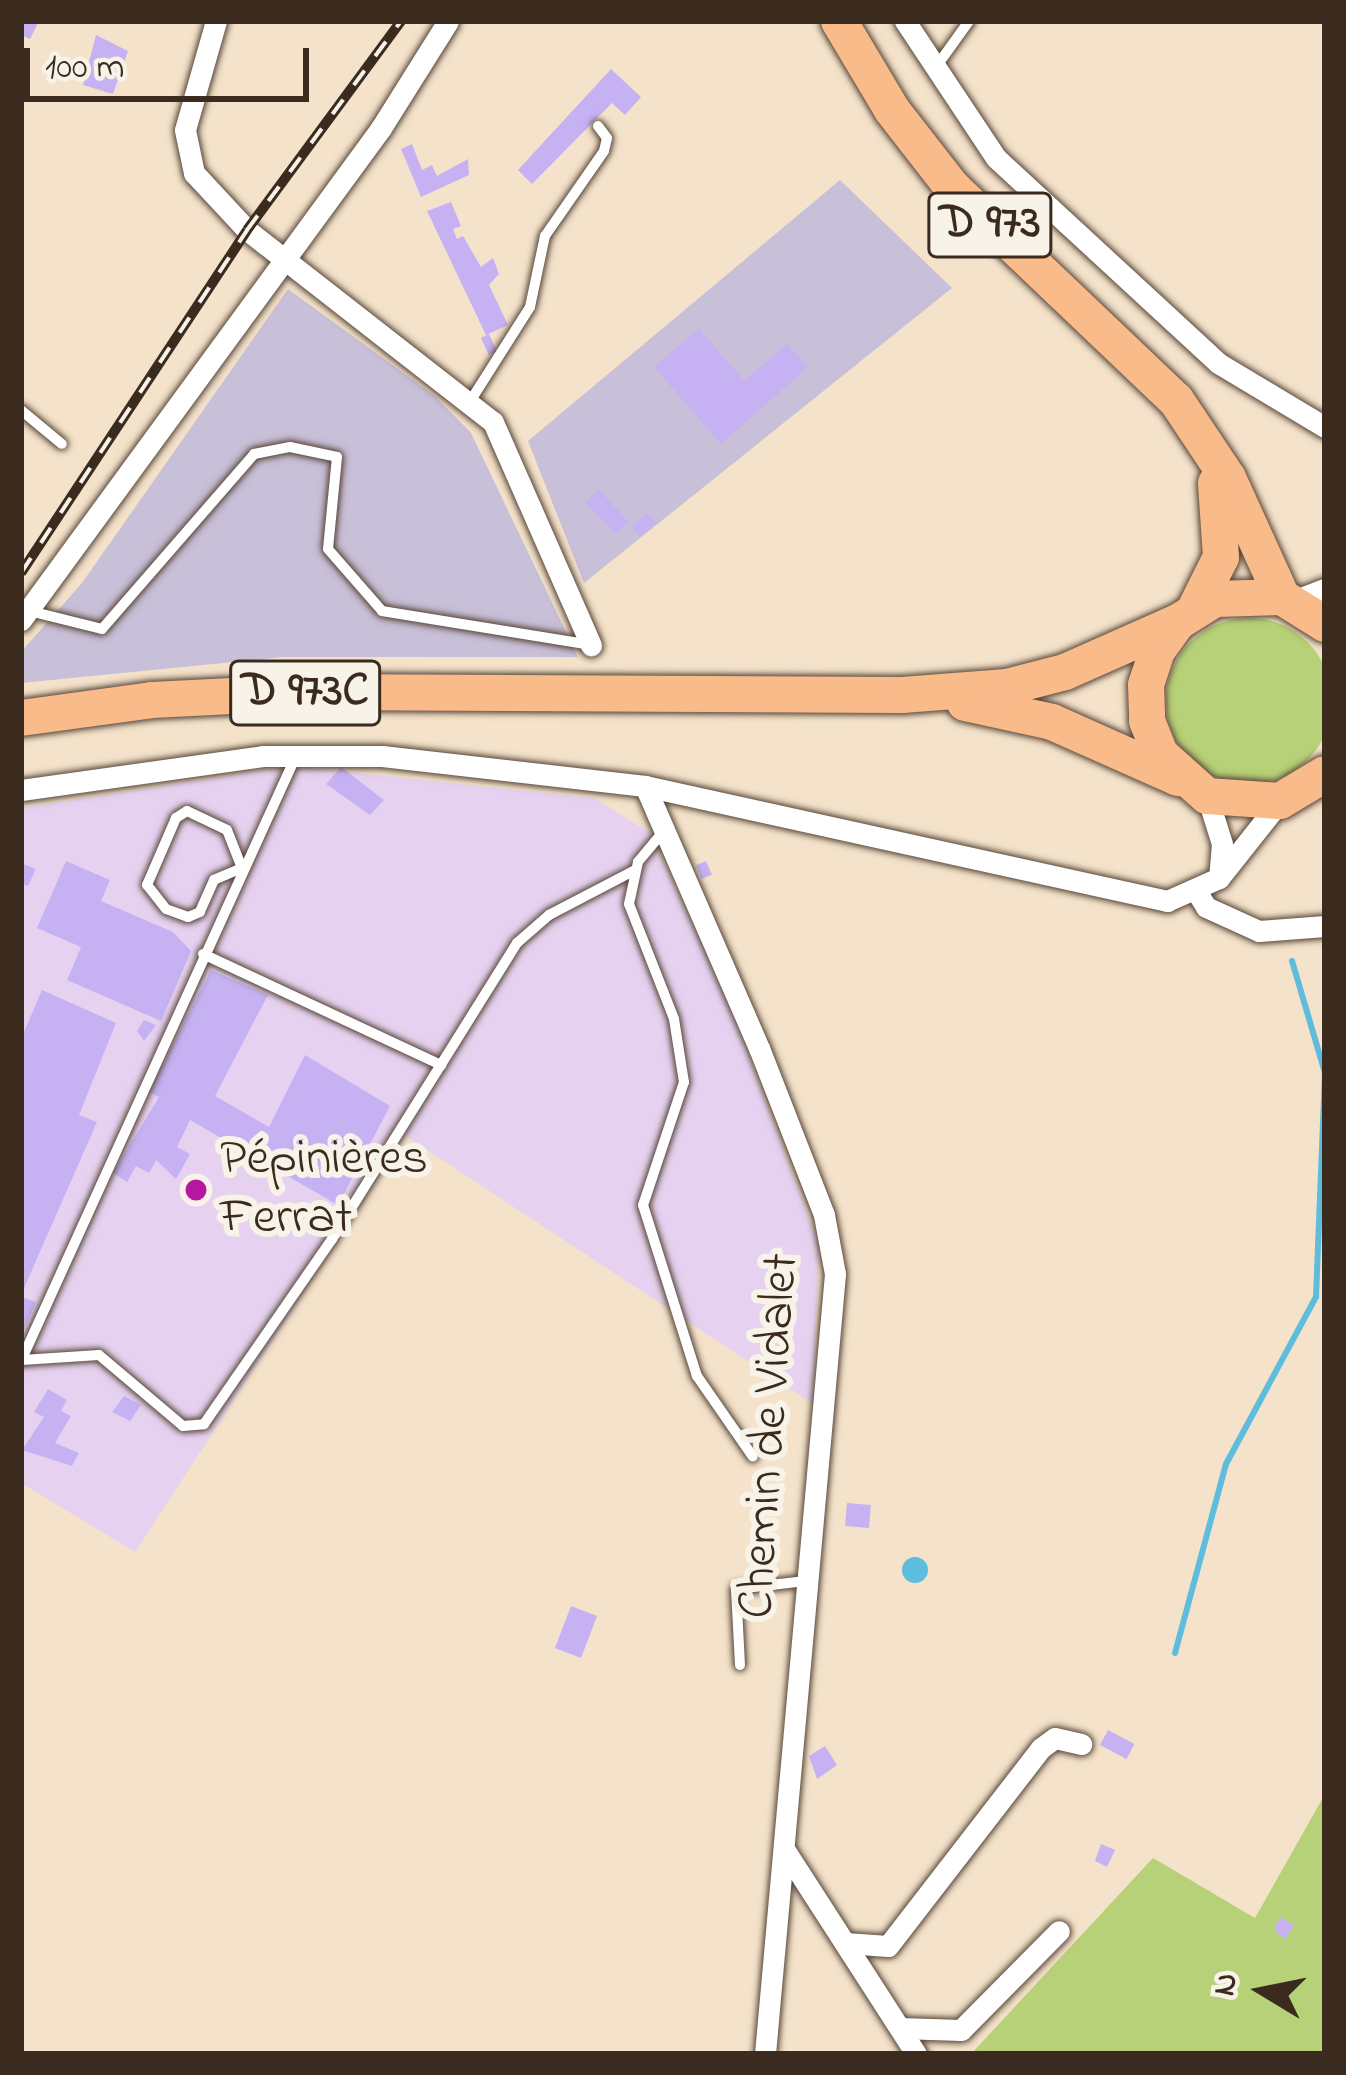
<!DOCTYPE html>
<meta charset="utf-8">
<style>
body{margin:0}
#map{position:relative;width:1346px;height:2075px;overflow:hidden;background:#f4e2ca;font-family:"Indie Flower",sans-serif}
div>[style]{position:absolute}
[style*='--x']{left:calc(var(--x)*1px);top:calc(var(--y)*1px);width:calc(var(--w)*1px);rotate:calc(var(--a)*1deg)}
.built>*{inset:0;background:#e6d2f0}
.industrial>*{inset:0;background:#c8bfd8}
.green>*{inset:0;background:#b6d177}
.round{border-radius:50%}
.water>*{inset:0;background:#5ebcdc}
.stream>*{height:6px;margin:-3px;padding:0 3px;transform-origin:3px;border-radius:3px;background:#5ebcdc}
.building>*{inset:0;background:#c6b2f3;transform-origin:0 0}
.roads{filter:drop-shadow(0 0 3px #574638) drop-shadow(0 0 3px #574638)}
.lane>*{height:10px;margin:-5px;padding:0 5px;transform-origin:5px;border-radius:5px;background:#fff}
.street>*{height:21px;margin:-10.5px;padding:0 10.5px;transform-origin:10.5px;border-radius:10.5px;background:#fff}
.primary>*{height:36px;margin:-18px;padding:0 18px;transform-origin:18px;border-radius:18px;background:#fabb8b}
.rail>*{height:10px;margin-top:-5px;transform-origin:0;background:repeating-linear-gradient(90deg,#f7f3e8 0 18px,#3b2a1e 0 36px);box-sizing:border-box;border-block:3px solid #3b2a1e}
.dots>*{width:33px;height:33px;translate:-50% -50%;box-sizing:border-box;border:6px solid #f7f3e8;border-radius:50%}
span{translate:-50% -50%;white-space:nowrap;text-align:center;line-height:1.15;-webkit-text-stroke:12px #f7f3e8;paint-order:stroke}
.shield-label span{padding:3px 9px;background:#f7f3e8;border:3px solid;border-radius:9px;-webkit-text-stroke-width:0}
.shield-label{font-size:48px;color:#3b2a1e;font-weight:700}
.poi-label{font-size:51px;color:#3b2a1e}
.left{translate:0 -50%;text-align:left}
.street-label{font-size:51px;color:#3b2a1e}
.frame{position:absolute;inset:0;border:24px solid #3b2a1e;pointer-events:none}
.north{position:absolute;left:1202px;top:1931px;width:120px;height:120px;-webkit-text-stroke:9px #f7f3e8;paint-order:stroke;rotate:280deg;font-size:33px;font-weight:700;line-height:48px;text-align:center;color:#3b2a1e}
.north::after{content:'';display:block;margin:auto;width:42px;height:54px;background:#3b2a1e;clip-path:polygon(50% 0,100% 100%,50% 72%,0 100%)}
.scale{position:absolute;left:24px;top:48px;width:285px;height:54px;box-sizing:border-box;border:6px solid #3b2a1e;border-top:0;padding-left:15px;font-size:36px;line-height:42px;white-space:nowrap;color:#3b2a1e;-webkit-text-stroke:9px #f7f3e8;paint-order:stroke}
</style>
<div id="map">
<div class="built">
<div style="clip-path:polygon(290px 766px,594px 798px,649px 832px,726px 994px,819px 1245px,813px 1404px,406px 1136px,135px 1552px,21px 1483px,21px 808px)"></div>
</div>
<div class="industrial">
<div style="clip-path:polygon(840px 180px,952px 288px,584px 583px,528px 441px)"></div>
<div style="clip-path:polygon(288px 289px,435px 396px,471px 433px,578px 657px,284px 657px,21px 683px,21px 652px,82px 583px)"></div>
</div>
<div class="green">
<div class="round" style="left:1166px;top:618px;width:166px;height:166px"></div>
<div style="clip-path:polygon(1325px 1794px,1325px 2054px,971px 2054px,1153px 1858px,1255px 1918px)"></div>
</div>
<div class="water">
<div class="round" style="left:902px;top:1557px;width:26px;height:26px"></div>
</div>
<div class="stream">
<div style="--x:1175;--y:1653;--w:196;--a:-74.9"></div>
<div style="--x:1226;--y:1464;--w:190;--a:-61.7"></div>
<div style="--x:1316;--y:1297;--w:224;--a:-87.7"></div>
<div style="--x:1325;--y:1073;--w:117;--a:-106.4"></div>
</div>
<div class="building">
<div style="clip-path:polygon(21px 21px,39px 21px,30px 39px,21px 35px)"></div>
<div style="clip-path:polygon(96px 35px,128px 51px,113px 94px,83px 85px)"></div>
<div style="clip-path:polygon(611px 69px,641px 97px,625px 115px,612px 103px,532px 184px,518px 170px)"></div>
<div style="clip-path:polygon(412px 144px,422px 170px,432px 165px,437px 176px,468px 159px,469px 175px,421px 197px,401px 149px)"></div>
<div style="clip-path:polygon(451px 202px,461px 226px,453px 229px,457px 239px,463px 236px,481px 267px,493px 258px,499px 274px,489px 285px,508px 325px,486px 335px,427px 211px)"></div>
<div style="clip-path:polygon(699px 328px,744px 381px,787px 344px,808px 367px,721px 444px,654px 367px)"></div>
<div style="left:489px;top:334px;width:19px;height:9px;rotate:65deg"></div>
<div style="left:599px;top:490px;width:44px;height:18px;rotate:47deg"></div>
<div style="left:648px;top:513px;width:13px;height:21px;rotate:51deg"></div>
<div style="clip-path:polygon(341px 767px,384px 800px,370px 815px,326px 784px)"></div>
<div style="clip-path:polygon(66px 861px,110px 880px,101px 901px,173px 932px,191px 951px,161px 1021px,67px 980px,81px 947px,37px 928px)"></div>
<div style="left:706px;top:861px;width:15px;height:11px;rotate:67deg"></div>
<div style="clip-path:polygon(21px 863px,36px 869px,28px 886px,21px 883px)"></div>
<div style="clip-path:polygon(211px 970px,268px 995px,215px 1096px,269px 1127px,305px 1055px,390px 1106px,338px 1205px,190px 1120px,177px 1147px,190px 1154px,176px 1179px,156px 1160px,149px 1173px,136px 1166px,127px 1182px,113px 1173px,159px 1097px,149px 1092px)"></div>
<div style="clip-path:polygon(42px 990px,116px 1023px,79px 1115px,97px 1122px,21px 1295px,21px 1039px)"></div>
<div style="clip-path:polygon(144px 1020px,156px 1025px,144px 1041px,137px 1031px)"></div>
<div style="clip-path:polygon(21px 1297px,36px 1302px,21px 1337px)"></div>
<div style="clip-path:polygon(48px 1389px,67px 1400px,61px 1411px,71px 1416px,55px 1443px,79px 1453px,72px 1466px,22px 1450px,44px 1417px,34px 1412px)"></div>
<div style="clip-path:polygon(124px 1396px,141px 1405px,130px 1421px,112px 1412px)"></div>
<div style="left:847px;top:1503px;width:24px;height:23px;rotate:5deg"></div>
<div style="left:571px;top:1606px;width:28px;height:45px;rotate:21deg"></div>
<div style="left:1108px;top:1730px;width:30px;height:17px;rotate:28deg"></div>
<div style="clip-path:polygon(825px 1746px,837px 1765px,817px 1779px,809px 1756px)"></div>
<div style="clip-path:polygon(1101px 1844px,1115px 1850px,1107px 1867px,1095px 1861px)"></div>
<div style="clip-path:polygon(1280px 1917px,1294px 1925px,1285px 1939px,1274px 1930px)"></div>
</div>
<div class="roads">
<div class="lane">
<div style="--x:936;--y:67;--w:57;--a:-54.3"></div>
<div style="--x:471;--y:400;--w:110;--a:-57.6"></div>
<div style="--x:530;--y:307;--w:73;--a:-78.1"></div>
<div style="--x:545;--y:236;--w:103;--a:-55.2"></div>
<div style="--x:604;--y:151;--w:13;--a:-77"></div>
<div style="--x:607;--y:138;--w:15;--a:-127"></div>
<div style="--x:21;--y:410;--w:53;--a:39.7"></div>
<div style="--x:30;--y:611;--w:74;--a:14"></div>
<div style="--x:102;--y:629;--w:232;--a:-49"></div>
<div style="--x:254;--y:454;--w:37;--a:-11"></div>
<div style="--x:290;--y:447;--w:48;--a:12"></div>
<div style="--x:337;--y:457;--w:92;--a:95.6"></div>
<div style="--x:328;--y:549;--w:82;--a:48.9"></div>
<div style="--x:382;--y:611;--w:212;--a:9.2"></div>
<div style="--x:187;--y:811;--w:44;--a:25.4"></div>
<div style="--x:227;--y:830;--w:41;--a:68.5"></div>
<div style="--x:242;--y:868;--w:30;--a:157"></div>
<div style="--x:214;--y:880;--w:35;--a:114"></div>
<div style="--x:200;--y:912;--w:13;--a:157"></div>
<div style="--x:188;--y:917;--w:23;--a:-160"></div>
<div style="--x:166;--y:909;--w:31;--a:-128"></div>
<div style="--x:147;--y:885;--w:73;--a:-66.6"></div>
<div style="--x:176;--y:818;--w:13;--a:-32"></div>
<div style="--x:663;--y:832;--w:39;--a:130"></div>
<div style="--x:638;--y:862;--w:43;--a:102.1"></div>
<div style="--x:629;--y:904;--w:123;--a:68.6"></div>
<div style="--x:674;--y:1019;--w:64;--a:81"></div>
<div style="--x:684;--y:1082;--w:130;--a:108.4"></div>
<div style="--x:643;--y:1205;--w:179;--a:72.5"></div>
<div style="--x:697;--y:1376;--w:98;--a:55.3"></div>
<div style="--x:203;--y:954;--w:263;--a:25"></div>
<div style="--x:22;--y:1360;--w:77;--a:-3.7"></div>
<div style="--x:99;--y:1355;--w:110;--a:40.2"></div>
<div style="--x:183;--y:1426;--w:21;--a:-5"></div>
<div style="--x:204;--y:1424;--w:225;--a:-55.3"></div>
<div style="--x:332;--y:1239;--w:349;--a:-58"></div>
<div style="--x:517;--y:943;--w:43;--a:-41.2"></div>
<div style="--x:549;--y:915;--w:97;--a:-27.6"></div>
<div style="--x:21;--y:1361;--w:662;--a:-65.56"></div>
<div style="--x:740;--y:1665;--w:76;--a:-93"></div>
<div style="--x:736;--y:1589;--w:70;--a:-6.5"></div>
</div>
<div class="street">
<div style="--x:216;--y:21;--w:113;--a:105.9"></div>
<div style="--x:185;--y:130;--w:44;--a:78.2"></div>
<div style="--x:194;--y:173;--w:78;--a:47.1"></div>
<div style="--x:247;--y:230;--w:312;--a:38"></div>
<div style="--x:493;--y:422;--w:244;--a:66.3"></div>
<div style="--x:905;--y:21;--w:164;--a:56.4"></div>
<div style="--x:996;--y:158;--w:302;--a:42.7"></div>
<div style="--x:1218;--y:363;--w:125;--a:30.9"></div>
<div style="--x:1293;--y:601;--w:34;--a:-21"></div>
<div style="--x:21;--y:620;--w:610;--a:-53.81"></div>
<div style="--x:381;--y:128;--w:126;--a:-57.9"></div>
<div style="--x:645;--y:786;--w:286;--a:66.5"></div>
<div style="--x:759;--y:1048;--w:179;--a:68.7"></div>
<div style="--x:824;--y:1215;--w:60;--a:79.4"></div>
<div style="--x:835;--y:1274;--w:783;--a:95.13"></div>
<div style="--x:21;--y:790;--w:244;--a:-8"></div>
<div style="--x:263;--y:756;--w:119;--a:0"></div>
<div style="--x:382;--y:756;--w:265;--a:6.5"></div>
<div style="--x:645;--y:786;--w:535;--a:12.42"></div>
<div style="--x:1167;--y:901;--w:57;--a:-23.9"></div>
<div style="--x:1219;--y:878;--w:98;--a:-51.6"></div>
<div style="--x:1207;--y:796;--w:50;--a:72.6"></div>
<div style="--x:1222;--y:844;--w:34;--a:95"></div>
<div style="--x:1198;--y:894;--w:15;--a:58"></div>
<div style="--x:1206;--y:907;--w:58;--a:24.4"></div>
<div style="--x:1259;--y:931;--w:66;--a:-4.3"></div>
<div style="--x:784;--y:1849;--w:244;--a:57.2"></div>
<div style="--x:845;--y:1943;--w:43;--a:4"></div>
<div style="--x:888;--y:1946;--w:250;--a:-52.3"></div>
<div style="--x:1041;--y:1748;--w:17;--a:-36"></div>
<div style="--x:1055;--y:1738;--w:27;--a:13"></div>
<div style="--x:900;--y:2028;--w:61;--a:1.9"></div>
<div style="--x:961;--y:2030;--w:139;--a:-45.3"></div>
</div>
<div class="primary">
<div style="--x:839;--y:21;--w:104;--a:59.2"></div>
<div style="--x:892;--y:110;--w:98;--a:52.1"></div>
<div style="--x:952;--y:187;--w:309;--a:43.6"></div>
<div style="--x:1176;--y:400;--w:94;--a:56.3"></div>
<div style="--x:1228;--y:478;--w:131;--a:65.6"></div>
<div style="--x:1195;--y:609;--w:58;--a:-63.4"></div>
<div style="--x:1221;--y:557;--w:74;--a:-93.9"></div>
<div style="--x:1325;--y:624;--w:51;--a:-147.9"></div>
<div style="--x:1282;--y:597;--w:67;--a:178.3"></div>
<div style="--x:1215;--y:599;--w:44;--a:148.1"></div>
<div style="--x:1178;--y:622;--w:36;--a:126"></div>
<div style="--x:1157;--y:651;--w:36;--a:108"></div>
<div style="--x:1146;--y:685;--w:36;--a:88"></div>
<div style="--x:1147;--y:721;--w:35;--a:68"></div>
<div style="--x:1160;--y:754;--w:63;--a:41.8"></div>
<div style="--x:1207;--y:796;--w:73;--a:3.9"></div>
<div style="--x:1280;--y:801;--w:52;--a:-31"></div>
<div style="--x:965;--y:703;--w:89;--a:12.3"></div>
<div style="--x:1052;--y:722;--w:138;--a:24"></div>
<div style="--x:21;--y:718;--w:132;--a:-7.8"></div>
<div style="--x:152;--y:700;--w:160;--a:-2.9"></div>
<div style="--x:312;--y:692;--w:590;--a:0.29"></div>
<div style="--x:902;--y:695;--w:105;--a:-4.4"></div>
<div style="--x:1007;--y:687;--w:60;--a:-14.5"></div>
<div style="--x:1065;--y:672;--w:124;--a:-23.9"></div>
</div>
</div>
<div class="rail">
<div style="--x:21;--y:573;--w:411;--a:-56.6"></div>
<div style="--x:247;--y:230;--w:260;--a:-53.6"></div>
</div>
<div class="dots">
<div style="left:196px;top:1190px;background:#b5179e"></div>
</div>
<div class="shield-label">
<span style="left:990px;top:225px">D 973</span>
<span style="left:305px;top:693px">D 973C</span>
</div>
<div class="poi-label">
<span class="left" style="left:220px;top:1190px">Pépinières<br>Ferrat</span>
</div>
<div class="street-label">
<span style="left:771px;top:1436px;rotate:-86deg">Chemin de Vidalet</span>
</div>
<div class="frame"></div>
<div class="north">N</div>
<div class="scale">100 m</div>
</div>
